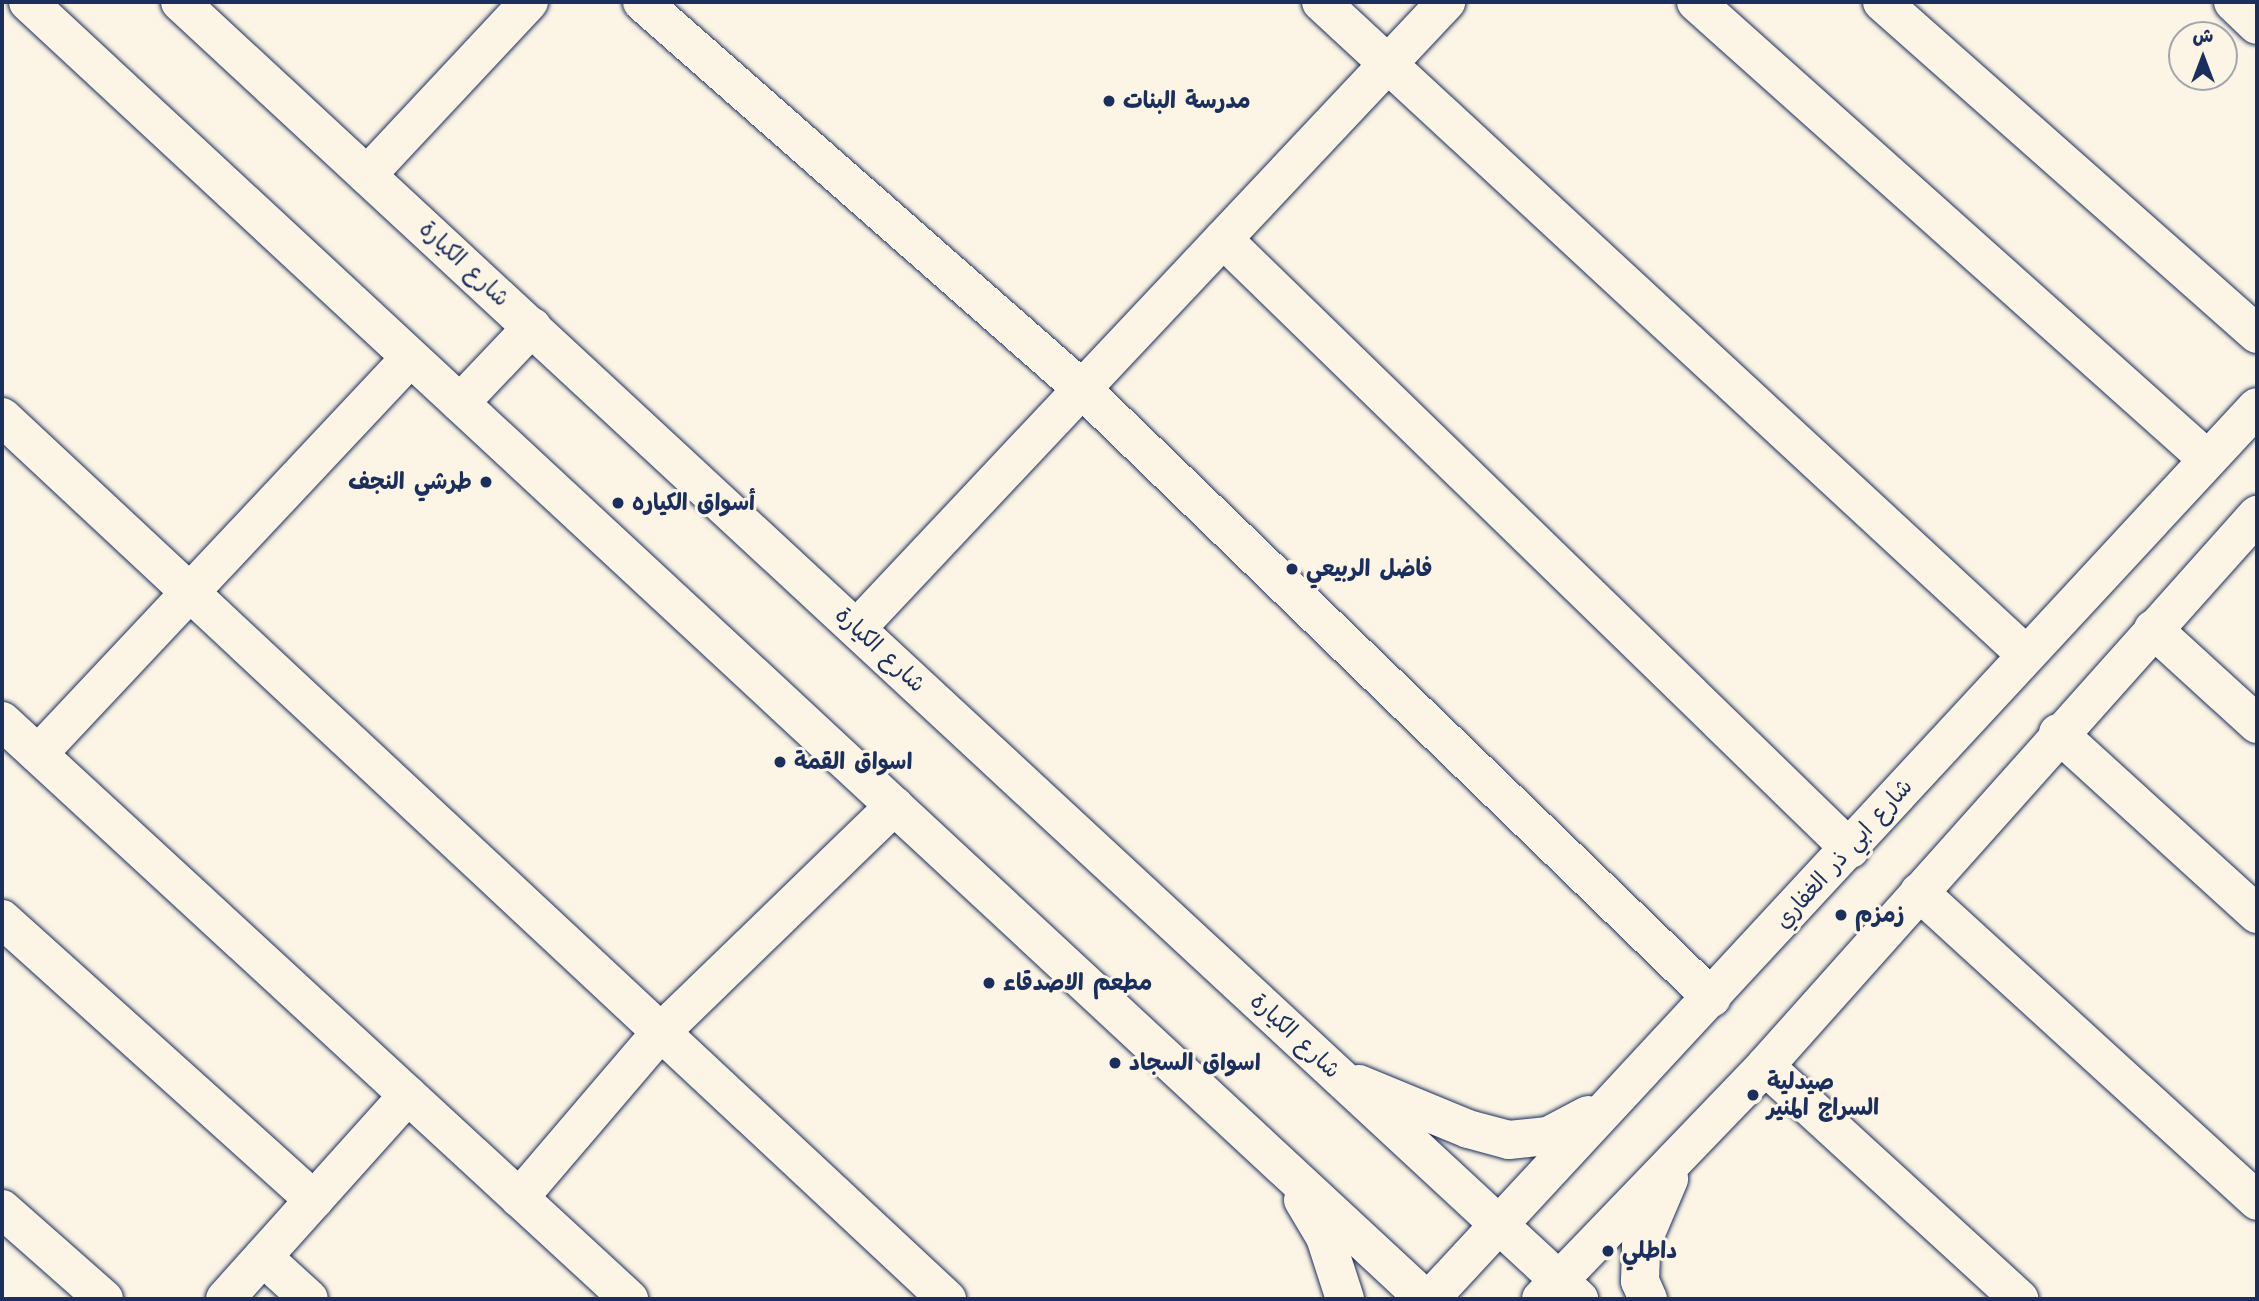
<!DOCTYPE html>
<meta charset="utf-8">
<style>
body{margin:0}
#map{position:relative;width:2259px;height:1301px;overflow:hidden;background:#fcf5e5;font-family:"Architects Daughter","Playpen Sans Arabic",sans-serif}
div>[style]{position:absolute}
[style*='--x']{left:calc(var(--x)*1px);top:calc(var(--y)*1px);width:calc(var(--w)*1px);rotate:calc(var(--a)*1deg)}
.roads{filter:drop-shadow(0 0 2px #1b2f5e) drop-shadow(0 0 2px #1b2f5e)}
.minor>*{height:38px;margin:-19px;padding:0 19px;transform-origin:19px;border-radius:19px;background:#fcf5e5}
.major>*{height:38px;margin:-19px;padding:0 19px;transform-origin:19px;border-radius:19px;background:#fcf5e5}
.dots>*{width:19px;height:19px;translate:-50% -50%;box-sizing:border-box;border:4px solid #fcf5e5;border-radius:50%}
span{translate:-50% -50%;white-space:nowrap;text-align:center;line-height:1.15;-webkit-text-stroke:6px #fcf5e5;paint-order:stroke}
.poi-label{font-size:23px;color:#1b2f5e;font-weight:700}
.left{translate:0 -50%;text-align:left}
.right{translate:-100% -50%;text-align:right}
.street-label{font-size:23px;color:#1b2f5e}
.frame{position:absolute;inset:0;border:4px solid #1b2f5e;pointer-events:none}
.north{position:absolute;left:2168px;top:21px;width:70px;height:70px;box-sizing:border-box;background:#fcf5e5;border:2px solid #a2a6af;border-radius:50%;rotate:0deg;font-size:19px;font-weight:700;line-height:28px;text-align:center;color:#1b2f5e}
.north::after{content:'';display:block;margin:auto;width:24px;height:32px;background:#1b2f5e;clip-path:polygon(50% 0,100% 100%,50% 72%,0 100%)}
</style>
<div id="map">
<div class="roads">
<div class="minor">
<div style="--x:642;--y:2;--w:586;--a:41.33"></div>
<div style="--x:1082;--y:389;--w:876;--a:44.03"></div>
<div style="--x:1321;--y:2;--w:960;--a:42.8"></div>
<div style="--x:1696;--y:2;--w:684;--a:41.8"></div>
<div style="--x:1882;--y:2;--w:501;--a:41.52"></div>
<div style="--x:2233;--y:2;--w:33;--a:44"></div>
<div style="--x:367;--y:175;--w:237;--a:-46.9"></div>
<div style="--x:1223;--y:239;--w:875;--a:44.21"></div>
<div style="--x:2;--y:417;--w:1293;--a:43.03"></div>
<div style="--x:857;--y:628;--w:860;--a:-46.74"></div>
<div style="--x:2153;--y:629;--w:141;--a:42.4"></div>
<div style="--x:2;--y:721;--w:853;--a:42.67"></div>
<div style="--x:2058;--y:733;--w:269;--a:42.3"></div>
<div style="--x:38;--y:754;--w:543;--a:-46.79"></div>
<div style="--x:1919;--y:892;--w:458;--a:42.4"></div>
<div style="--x:2;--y:919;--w:420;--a:42"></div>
<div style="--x:1765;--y:1066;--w:345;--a:42.5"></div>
<div style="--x:519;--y:1198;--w:218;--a:-49.5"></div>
<div style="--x:661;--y:1032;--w:325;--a:-44.1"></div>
<div style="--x:2;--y:1209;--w:136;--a:41.4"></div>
<div style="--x:263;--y:1257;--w:62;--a:42.4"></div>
<div style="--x:225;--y:1299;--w:274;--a:-48.1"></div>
</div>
<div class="major">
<div style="--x:28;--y:2;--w:1906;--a:42.87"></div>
<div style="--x:180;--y:2;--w:1908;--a:42.83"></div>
<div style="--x:460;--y:403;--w:105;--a:-46.5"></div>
<div style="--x:1359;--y:1084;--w:118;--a:22.4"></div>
<div style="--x:1468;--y:1129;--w:42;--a:15"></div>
<div style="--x:1509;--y:1140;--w:39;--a:-6"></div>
<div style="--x:1548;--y:1136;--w:45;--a:-27.7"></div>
<div style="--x:1303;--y:1200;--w:43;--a:59.3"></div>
<div style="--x:1325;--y:1237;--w:65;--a:72.1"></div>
<div style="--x:1430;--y:1299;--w:1216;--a:-47.17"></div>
<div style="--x:1541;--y:1299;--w:323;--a:-46.1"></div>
<div style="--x:1765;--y:1066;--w:739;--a:-48.24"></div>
<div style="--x:1648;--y:1299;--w:20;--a:-114"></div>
<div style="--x:1640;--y:1281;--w:36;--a:-88"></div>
<div style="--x:1641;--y:1245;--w:72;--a:-67"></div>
</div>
</div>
<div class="dots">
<div style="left:1109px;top:101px;background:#1b2f5e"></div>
<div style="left:486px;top:482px;background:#1b2f5e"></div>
<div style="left:618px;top:503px;background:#1b2f5e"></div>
<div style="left:1292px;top:569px;background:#1b2f5e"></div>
<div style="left:780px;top:762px;background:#1b2f5e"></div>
<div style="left:1841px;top:915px;background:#1b2f5e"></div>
<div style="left:989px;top:983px;background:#1b2f5e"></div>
<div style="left:1115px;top:1063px;background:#1b2f5e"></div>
<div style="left:1753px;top:1095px;background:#1b2f5e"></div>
<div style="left:1608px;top:1251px;background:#1b2f5e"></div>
</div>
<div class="poi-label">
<span class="left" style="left:1123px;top:101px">مدرسة البنات</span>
<span class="right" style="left:472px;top:482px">طرشي النجف</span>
<span class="left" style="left:632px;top:503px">أسواق الكياره</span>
<span class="left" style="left:1306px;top:569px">فاضل الربيعي</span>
<span class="left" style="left:794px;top:762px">اسواق القمة</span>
<span class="left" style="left:1855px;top:915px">زمزم</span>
<span class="left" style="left:1003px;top:983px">مطعم الاصدقاء</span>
<span class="left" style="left:1129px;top:1063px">اسواق السجاد</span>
<span class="left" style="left:1767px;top:1095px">صيدلية<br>السراج المنير</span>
<span class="left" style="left:1622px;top:1251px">داطلي</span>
</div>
<div class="street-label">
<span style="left:464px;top:264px;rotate:43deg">شارع الكيارة</span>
<span style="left:880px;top:650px;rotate:43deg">شارع الكيارة</span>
<span style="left:1844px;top:854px;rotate:-48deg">شارع ابي ذر الغفاري</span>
<span style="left:1295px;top:1036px;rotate:43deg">شارع الكيارة</span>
</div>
<div class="frame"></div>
<div class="north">ش</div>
</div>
